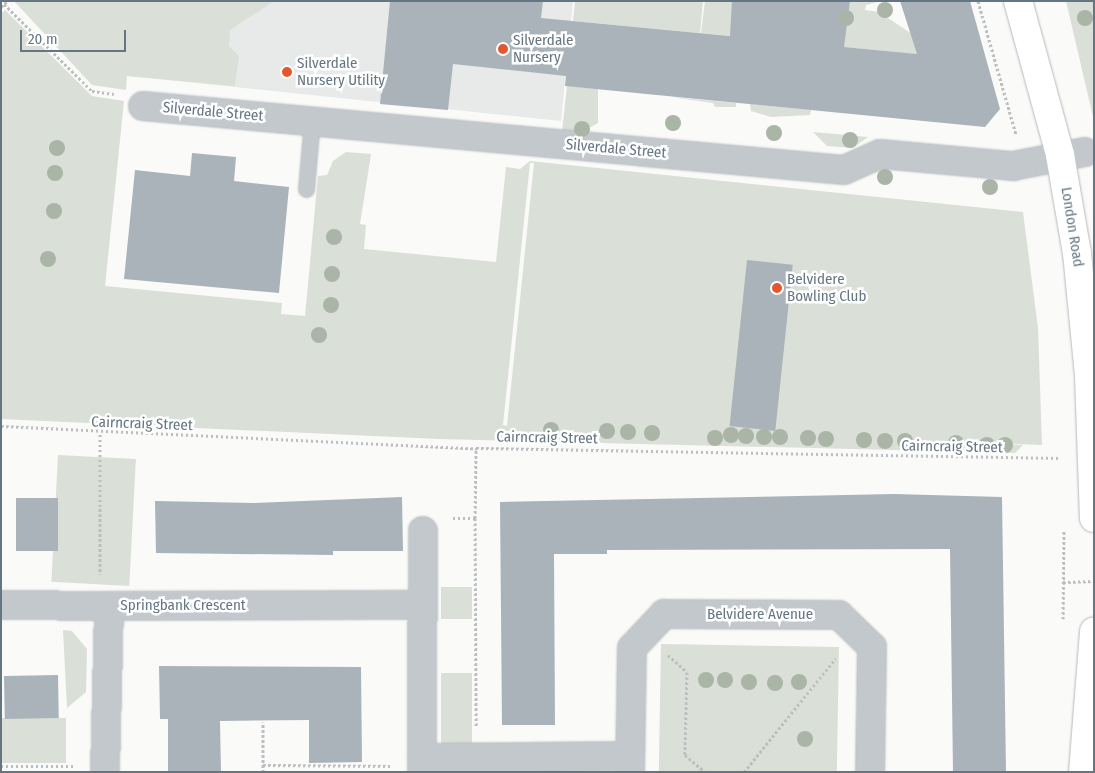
<!DOCTYPE html>
<style>
body{margin:0}
#map{position:relative;width:1095px;height:773px;overflow:hidden;background:#fafaf8;font-family:"Fira Sans Condensed",sans-serif}
div>[style]{position:absolute}
[style*='--x']{left:calc(var(--x)*1px);top:calc(var(--y)*1px);width:calc(var(--w)*1px);rotate:calc(var(--a)*1deg)}
.built>*{inset:0;background:#e8e9e9}
.green>*{inset:0;background:#dadfd7;transform-origin:0 0}
.building>*{inset:0;background:#aab3b9;transform-origin:0 0}
.path>*{height:3px;margin-top:-1.5px;transform-origin:0;background:repeating-linear-gradient(90deg,#bbbfc2 0 2.5px,transparent 0 5px)}
.roads{filter:drop-shadow(0 0 1px #b5babe) drop-shadow(0 0 1px #b5babe)}
.service>*{height:15px;margin:-7.5px;padding:0 7.5px;transform-origin:7.5px;border-radius:7.5px;background:#c3c8cc}
.minor>*{height:28px;margin:-14px;padding:0 14px;transform-origin:14px;border-radius:14px;background:#c3c8cc}
.primary>*{height:28px;margin:-14px;padding:0 14px;transform-origin:14px;border-radius:14px;background:#fff}
.trees>*{width:16px;height:16px;margin:-8px;border-radius:50%;background:#aab4a7}
.dots>*{width:14px;height:14px;translate:-50% -50%;box-sizing:border-box;border:2px solid #fff;border-radius:50%}
span{translate:-50% -50%;white-space:nowrap;text-align:center;line-height:1.15;-webkit-text-stroke:5px #fff;paint-order:stroke}
.poi-label{font-size:15px;color:#657683}
.left{translate:0 -50%;text-align:left}
.street-label{font-size:15px;color:#657683}
.frame{position:absolute;inset:0;border:2px solid #657683;pointer-events:none}
.scale{position:absolute;left:20px;top:30px;width:106px;height:22px;box-sizing:border-box;border:2px solid #657683;border-top:0;padding-left:6px;font-size:15px;line-height:18px;white-space:nowrap;color:#657683;-webkit-text-stroke:4px #fff;paint-order:stroke}
</style>
<div id="map">
<div class="built">
<div style="clip-path:polygon(181px 1px,573px 1px,561px 121px,109px 74px)"></div>
</div>
<div class="green">
<div style="clip-path:polygon(14px 1px,274px 1px,230px 30px,229px 46px,239px 56px,235px 86px,127px 76px,126px 90px,92px 85px)"></div>
<div style="clip-path:polygon(575px 1px,703px 1px,700px 33px,573px 21px)"></div>
<div style="clip-path:polygon(705px 1px,823px 1px,763px 39px,701px 33px)"></div>
<div style="clip-path:polygon(850px 1px,881px 1px,866px 5px,865px 10px,879px 12px,912px 34px,925px 55px,824px 45px)"></div>
<div style="clip-path:polygon(1066px 1px,1094px 1px,1094px 121px)"></div>
<div style="clip-path:polygon(evenodd,5px 10px,92px 96px,124px 101px,105px 286px,282px 303px,281px 314px,305px 316px,318px 176px,327px 175px,333px 161px,346px 152px,371px 154px,360px 224px,366px 225px,364px 249px,496px 262px,506px 167px,520px 169px,530px 161px,1023px 212px,1038px 328px,1042px 445px,936px 441px,1023px 445px,1015px 453px,439px 439px,1px 419px,1px 14px,5px 10px,530px 163px,534px 163px,507px 426px,503px 425px,530px 163px)"></div>
<div style="clip-path:polygon(567px 86px,598px 89px,598px 123px,579px 133px,562px 132px)"></div>
<div style="clip-path:polygon(670px 97px,736px 103px,736px 107px,715px 107px,713px 103px)"></div>
<div style="clip-path:polygon(750px 104px,811px 110px,810px 115px,771px 117px,751px 111px)"></div>
<div style="clip-path:polygon(813px 132px,868px 137px,853px 148px,827px 146px)"></div>
<div style="left:58px;top:455px;width:78px;height:127px;rotate:3deg"></div>
<div style="left:441px;top:587px;width:31px;height:32px"></div>
<div style="clip-path:polygon(63px 630px,72px 631px,87px 649px,86px 692px,67px 708px)"></div>
<div style="left:661px;top:644px;width:178px;height:128px;rotate:1deg"></div>
<div style="left:441px;top:673px;width:31px;height:71px"></div>
<div style="left:66px;top:718px;width:45px;height:65px;rotate:90deg"></div>
</div>
<div class="building">
<div style="clip-path:polygon(390px 1px,543px 1px,541px 18px,730px 36px,732px 1px,850px 1px,844px 47px,917px 54px,900px 1px,970px 1px,1000px 109px,985px 127px,565px 86px,566px 76px,453px 64px,448px 110px,380px 104px)"></div>
<div style="clip-path:polygon(192px 153px,236px 157px,234px 181px,289px 187px,279px 293px,124px 279px,135px 170px,190px 176px)"></div>
<div style="left:747px;top:260px;width:46px;height:167px;rotate:6deg"></div>
<div style="clip-path:polygon(894px 494px,1002px 497px,1006px 772px,953px 772px,950px 549px,607px 550px,607px 554px,554px 554px,555px 725px,502px 725px,500px 502px)"></div>
<div style="clip-path:polygon(402px 497px,403px 551px,333px 551px,333px 555px,156px 553px,155px 501px,254px 503px)"></div>
<div style="left:16px;top:498px;width:42px;height:53px"></div>
<div style="clip-path:polygon(159px 666px,361px 667px,362px 762px,309px 763px,309px 720px,220px 721px,221px 772px,168px 772px,168px 719px,160px 719px)"></div>
<div style="left:58px;top:675px;width:43px;height:54px;rotate:89deg"></div>
</div>
<div class="path">
<div style="--x:978;--y:1;--w:138;--a:74.1"></div>
<div style="--x:4;--y:4;--w:124;--a:44.7"></div>
<div style="--x:92;--y:91;--w:22;--a:8"></div>
<div style="--x:1;--y:7;--w:8;--a:-45"></div>
<div style="--x:1;--y:426;--w:476;--a:2.7"></div>
<div style="--x:476;--y:448;--w:584;--a:0.98"></div>
<div style="--x:100;--y:434;--w:140;--a:90"></div>
<div style="--x:453;--y:518;--w:22;--a:0"></div>
<div style="--x:475;--y:518;--w:70;--a:-89.2"></div>
<div style="--x:475;--y:518;--w:208;--a:89.7"></div>
<div style="--x:1063;--y:582;--w:31;--a:-2"></div>
<div style="--x:1063;--y:619;--w:89;--a:-89.4"></div>
<div style="--x:668;--y:655;--w:25;--a:42"></div>
<div style="--x:687;--y:672;--w:83;--a:91.4"></div>
<div style="--x:685;--y:755;--w:26;--a:40"></div>
<div style="--x:263;--y:765;--w:127;--a:0.5"></div>
<div style="--x:1;--y:766;--w:72;--a:0"></div>
<div style="--x:263;--y:772;--w:50;--a:-90"></div>
<div style="--x:744;--y:772;--w:146;--a:-51.1"></div>
</div>
<div class="roads">
<div class="service">
<div style="--x:306;--y:189;--w:68;--a:-85"></div>
</div>
<div class="minor">
<div style="--x:143;--y:106;--w:704;--a:5.22"></div>
<div style="--x:844;--y:170;--w:39;--a:-24"></div>
<div style="--x:880;--y:154;--w:134;--a:5.2"></div>
<div style="--x:1013;--y:166;--w:73;--a:-11"></div>
<div style="--x:1;--y:605;--w:108;--a:0.5"></div>
<div style="--x:422;--y:758;--w:208;--a:-0.6"></div>
<div style="--x:105;--y:772;--w:166;--a:-88.6"></div>
<div style="--x:109;--y:606;--w:314;--a:-0.2"></div>
<div style="--x:422;--y:772;--w:241;--a:-89.8"></div>
<div style="--x:630;--y:772;--w:124;--a:-89.1"></div>
<div style="--x:632;--y:648;--w:47;--a:-46.7"></div>
<div style="--x:664;--y:614;--w:175;--a:0.3"></div>
<div style="--x:839;--y:615;--w:46;--a:44.1"></div>
<div style="--x:872;--y:647;--w:125;--a:90.9"></div>
</div>
<div class="primary">
<div style="--x:1018;--y:1;--w:160;--a:74.7"></div>
<div style="--x:1060;--y:155;--w:99;--a:80.2"></div>
<div style="--x:1077;--y:253;--w:124;--a:84.4"></div>
<div style="--x:1089;--y:376;--w:142;--a:88"></div>
<div style="--x:1083;--y:772;--w:141;--a:-85.5"></div>
</div>
</div>
<div class="trees">
<div style="left:885px;top:10px"></div>
<div style="left:846px;top:18px"></div>
<div style="left:1085px;top:18px"></div>
<div style="left:673px;top:123px"></div>
<div style="left:582px;top:129px"></div>
<div style="left:774px;top:133px"></div>
<div style="left:850px;top:140px"></div>
<div style="left:57px;top:148px"></div>
<div style="left:55px;top:173px"></div>
<div style="left:885px;top:177px"></div>
<div style="left:990px;top:187px"></div>
<div style="left:54px;top:211px"></div>
<div style="left:334px;top:237px"></div>
<div style="left:48px;top:259px"></div>
<div style="left:332px;top:274px"></div>
<div style="left:331px;top:305px"></div>
<div style="left:319px;top:335px"></div>
<div style="left:551px;top:430px"></div>
<div style="left:607px;top:431px"></div>
<div style="left:628px;top:432px"></div>
<div style="left:652px;top:433px"></div>
<div style="left:731px;top:435px"></div>
<div style="left:746px;top:436px"></div>
<div style="left:764px;top:437px"></div>
<div style="left:780px;top:437px"></div>
<div style="left:715px;top:438px"></div>
<div style="left:808px;top:438px"></div>
<div style="left:826px;top:439px"></div>
<div style="left:864px;top:440px"></div>
<div style="left:885px;top:441px"></div>
<div style="left:905px;top:441px"></div>
<div style="left:956px;top:443px"></div>
<div style="left:987px;top:445px"></div>
<div style="left:1005px;top:445px"></div>
<div style="left:706px;top:680px"></div>
<div style="left:725px;top:680px"></div>
<div style="left:749px;top:682px"></div>
<div style="left:799px;top:682px"></div>
<div style="left:775px;top:683px"></div>
<div style="left:805px;top:739px"></div>
</div>
<div class="dots">
<div style="left:503px;top:49px;background:#e4572e"></div>
<div style="left:287px;top:72px;background:#e4572e"></div>
<div style="left:777px;top:288px;background:#e4572e"></div>
</div>
<div class="poi-label">
<span class="left" style="left:513px;top:49px">Silverdale<br>Nursery</span>
<span class="left" style="left:297px;top:72px">Silverdale<br>Nursery Utility</span>
<span class="left" style="left:787px;top:288px">Belvidere<br>Bowling Club</span>
</div>
<div class="street-label">
<span style="left:213px;top:112px;rotate:5deg">Silverdale Street</span>
<span style="left:616px;top:149px;rotate:5deg">Silverdale Street</span>
<span style="left:1072px;top:227px;rotate:81deg">London Road</span>
<span style="left:142px;top:424px;rotate:2deg">Cairncraig Street</span>
<span style="left:547px;top:438px;rotate:1deg">Cairncraig Street</span>
<span style="left:952px;top:447px;rotate:1deg">Cairncraig Street</span>
<span style="left:183px;top:606px">Springbank Crescent</span>
<span style="left:760px;top:615px">Belvidere Avenue</span>
</div>
<div class="frame"></div>
<div class="scale">20 m</div>
</div>
